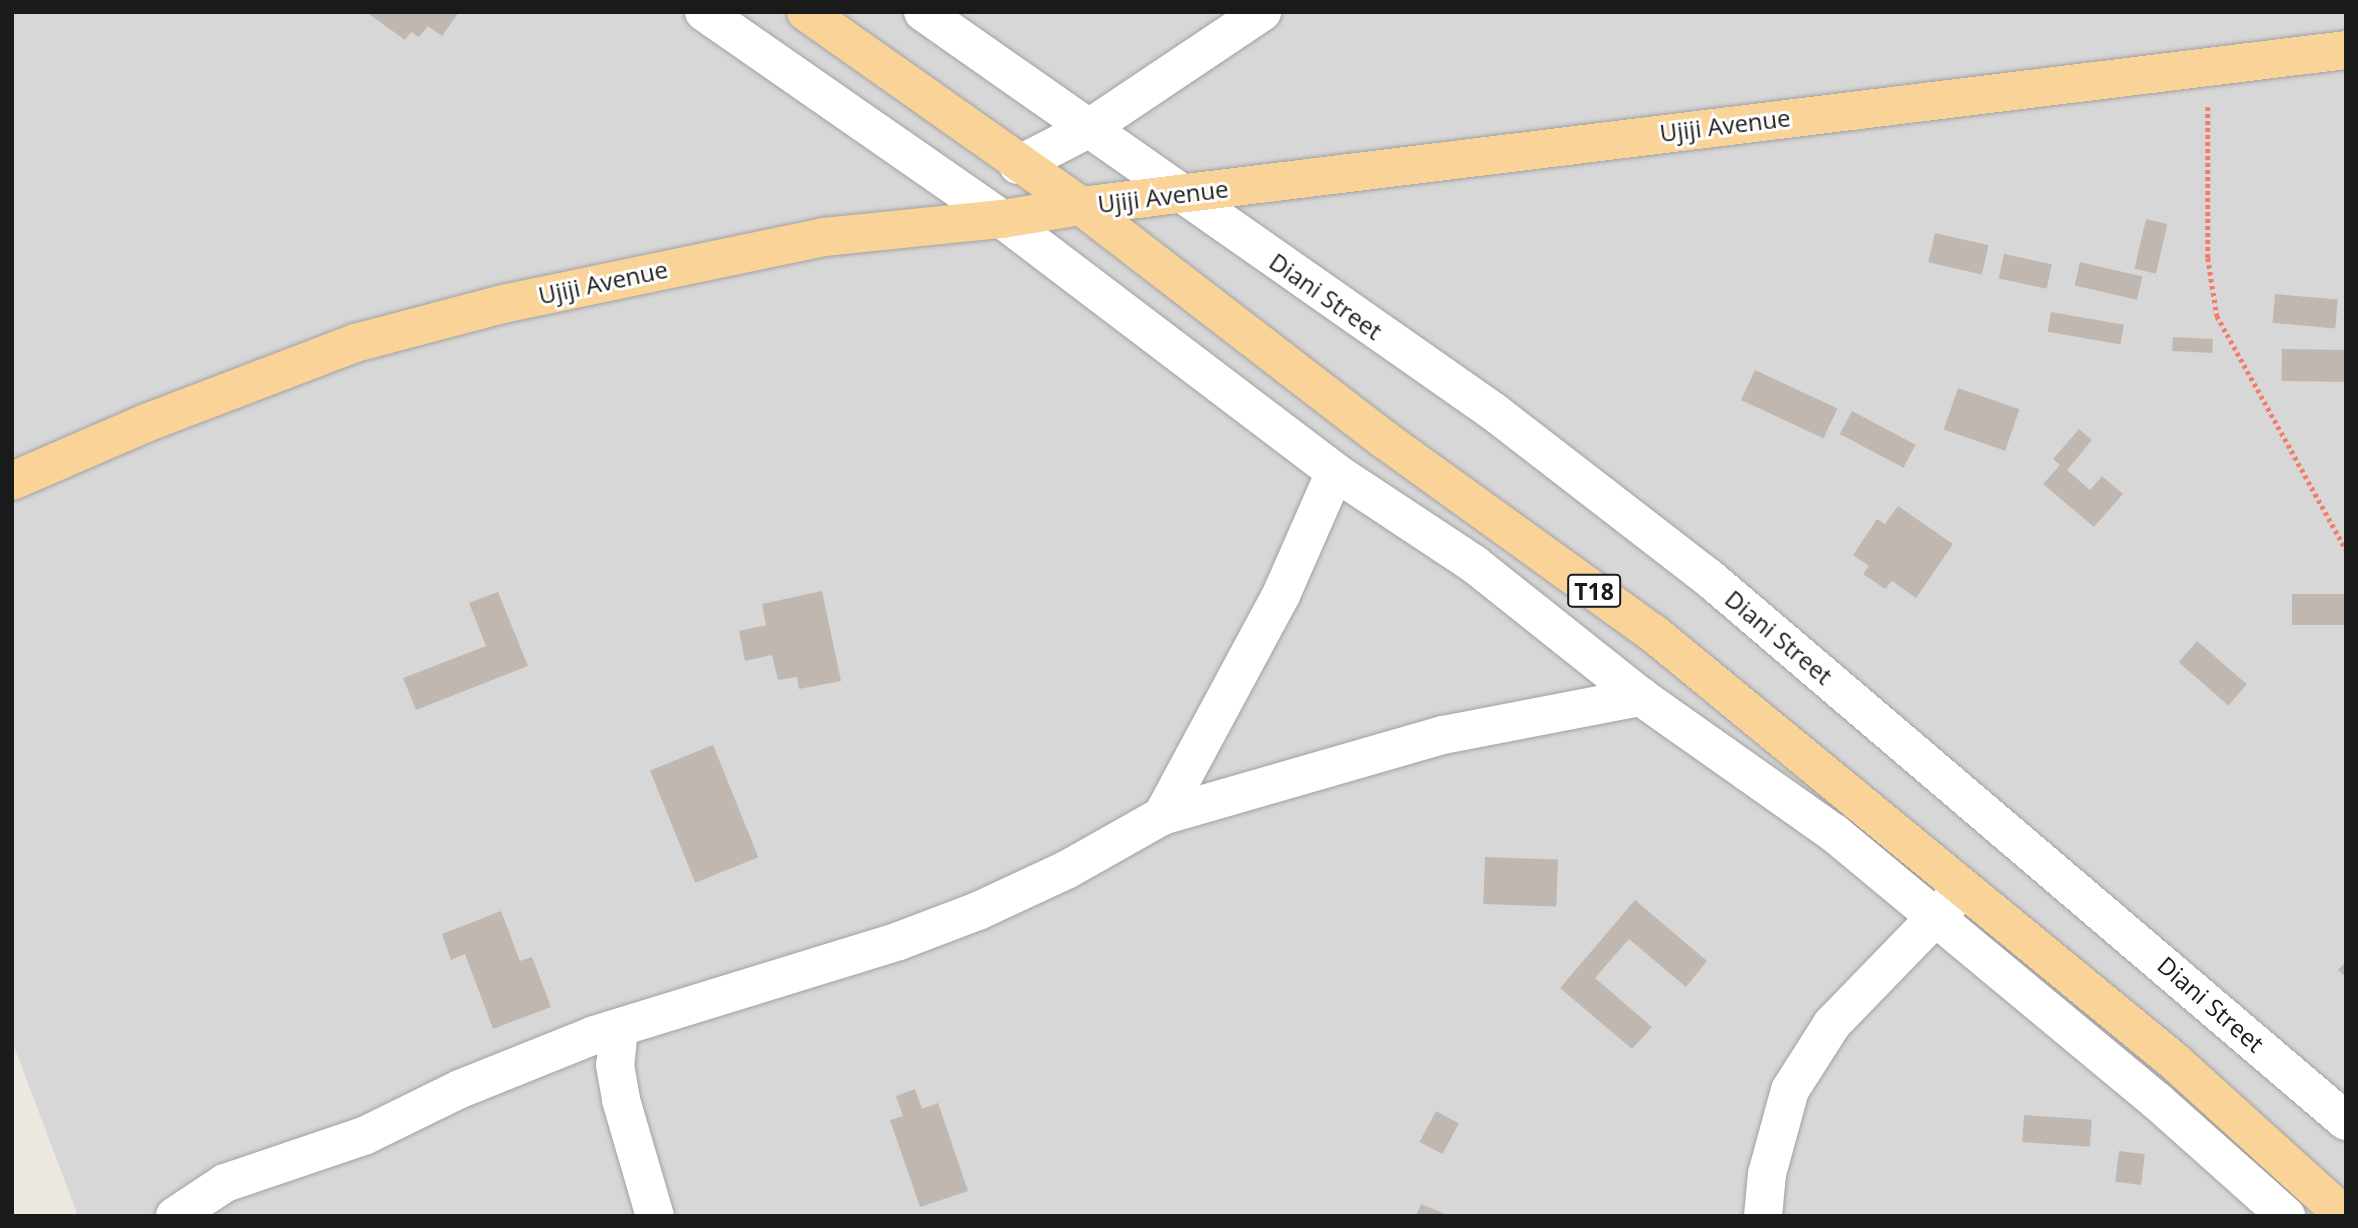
<!DOCTYPE html>
<style>
body{margin:0}
#map{position:relative;width:2358px;height:1228px;overflow:hidden;background:#ece8e0;font-family:"Open Sans",sans-serif}
div>[style]{position:absolute}
[style*='--x']{left:calc(var(--x)*1px);top:calc(var(--y)*1px);width:calc(var(--w)*1px);rotate:calc(var(--a)*1deg)}
.residential>*{inset:0;background:#d8d7d7}
.building>*{inset:0;background:#c0b8b0;transform-origin:0 0}
.path>*{height:4.5px;margin-top:-2.25px;transform-origin:0;background:repeating-linear-gradient(90deg,#f57c67 0 3.5px,transparent 0 7px)}
.roads{filter:drop-shadow(0 0 2px #a1a1a1) drop-shadow(0 0 2px #a1a1a1)}
.minor>*{height:38px;margin:-19px;padding:0 19px;transform-origin:19px;border-radius:19px;background:#fff}
.major>*{height:38px;margin:-19px;padding:0 19px;transform-origin:19px;border-radius:19px;background:#f9d398}
span{translate:-50% -50%;white-space:nowrap;text-align:center;line-height:1.15;-webkit-text-stroke:6px #fff;paint-order:stroke}
.shield-label span{padding:2px 5px;background:#fff;border:2px solid;border-radius:5px;-webkit-text-stroke-width:0}
.shield-label{font-size:23px;color:#1a1a1a;font-weight:700}
.street-label{font-size:24px;color:#1a1a1a}
.frame{position:absolute;inset:0;border:14px solid #1a1a1a;pointer-events:none}
</style>
<div id="map">
<div class="residential">
<div style="clip-path:polygon(12px 12px,2346px 12px,2346px 1216px,78px 1216px,12px 1041px)"></div>
</div>
<div class="building">
<div style="clip-path:polygon(366px 12px,459px 12px,442px 36px,428px 26px,419px 37px,411px 32px,405px 40px)"></div>
<div style="left:2146px;top:219px;width:22px;height:51px;rotate:13deg"></div>
<div style="left:1935px;top:233px;width:55px;height:30px;rotate:13deg"></div>
<div style="left:2004px;top:254px;width:49px;height:25px;rotate:12deg"></div>
<div style="left:2080px;top:262px;width:64px;height:24px;rotate:13deg"></div>
<div style="left:2275px;top:294px;width:63px;height:29px;rotate:5deg"></div>
<div style="left:2051px;top:312px;width:74px;height:20px;rotate:10deg"></div>
<div style="left:2173px;top:337px;width:40px;height:14px;rotate:3deg"></div>
<div style="left:2282px;top:349px;width:64px;height:32px;rotate:1deg"></div>
<div style="left:1755px;top:370px;width:91px;height:33px;rotate:25deg"></div>
<div style="left:1958px;top:388px;width:65px;height:44px;rotate:19deg"></div>
<div style="left:1852px;top:411px;width:72px;height:26px;rotate:28deg"></div>
<div style="clip-path:polygon(2079px 429px,2092px 440px,2067px 470px,2090px 490px,2102px 476px,2123px 494px,2094px 527px,2043px 484px,2060px 465px,2053px 459px)"></div>
<div style="clip-path:polygon(1898px 506px,1953px 544px,1916px 598px,1892px 581px,1885px 589px,1863px 574px,1869px 566px,1853px 555px,1877px 519px,1885px 524px)"></div>
<div style="clip-path:polygon(822px 591px,841px 681px,799px 689px,797px 677px,778px 680px,772px 655px,745px 661px,739px 631px,766px 625px,762px 604px)"></div>
<div style="clip-path:polygon(498px 592px,528px 666px,416px 710px,403px 678px,486px 646px,469px 603px)"></div>
<div style="left:2346px;top:594px;width:31px;height:54px;rotate:90deg"></div>
<div style="left:2197px;top:641px;width:66px;height:28px;rotate:41deg"></div>
<div style="left:713px;top:745px;width:121px;height:68px;rotate:68deg"></div>
<div style="left:1485px;top:857px;width:73px;height:47px;rotate:2deg"></div>
<div style="clip-path:polygon(1635px 900px,1707px 961px,1686px 987px,1629px 939px,1595px 978px,1652px 1027px,1632px 1049px,1560px 988px)"></div>
<div style="clip-path:polygon(501px 911px,520px 961px,532px 957px,551px 1007px,493px 1029px,465px 954px,451px 960px,442px 934px)"></div>
<div style="clip-path:polygon(2346px 961px,2346px 977px,2338px 970px)"></div>
<div style="clip-path:polygon(915px 1089px,922px 1109px,938px 1103px,968px 1191px,920px 1207px,890px 1120px,903px 1116px,896px 1096px)"></div>
<div style="left:1436px;top:1111px;width:26px;height:35px;rotate:28deg"></div>
<div style="left:2024px;top:1115px;width:68px;height:27px;rotate:4deg"></div>
<div style="left:2119px;top:1151px;width:26px;height:31px;rotate:7deg"></div>
<div style="clip-path:polygon(1421px 1204px,1450px 1216px,1416px 1216px)"></div>
</div>
<div class="path">
<div style="--x:2208;--y:107;--w:151;--a:90"></div>
<div style="--x:2208;--y:258;--w:59;--a:81.2"></div>
<div style="--x:2217;--y:316;--w:267;--a:61.1"></div>
</div>
<div class="roads">
<div class="minor">
<div style="--x:704;--y:12;--w:363;--a:34.8"></div>
<div style="--x:1002;--y:219;--w:418;--a:37.2"></div>
<div style="--x:1335;--y:472;--w:167;--a:33.5"></div>
<div style="--x:1474;--y:564;--w:213;--a:38.5"></div>
<div style="--x:1641;--y:697;--w:236;--a:35.2"></div>
<div style="--x:1834;--y:833;--w:420;--a:39.7"></div>
<div style="--x:2157;--y:1101;--w:173;--a:41.7"></div>
<div style="--x:923;--y:12;--w:697;--a:35.01"></div>
<div style="--x:1494;--y:412;--w:272;--a:37.7"></div>
<div style="--x:1709;--y:578;--w:837;--a:40.45"></div>
<div style="--x:1018;--y:165;--w:76;--a:-27.2"></div>
<div style="--x:1086;--y:130;--w:212;--a:-33.8"></div>
<div style="--x:1162;--y:816;--w:251;--a:-61.7"></div>
<div style="--x:1281;--y:595;--w:134;--a:-66.3"></div>
<div style="--x:619;--y:1029;--w:36;--a:96"></div>
<div style="--x:615;--y:1065;--w:36;--a:80"></div>
<div style="--x:621;--y:1100;--w:121;--a:73.7"></div>
<div style="--x:175;--y:1216;--w:60;--a:-33.4"></div>
<div style="--x:225;--y:1183;--w:147;--a:-18.7"></div>
<div style="--x:364;--y:1136;--w:107;--a:-26.1"></div>
<div style="--x:460;--y:1089;--w:144;--a:-21.9"></div>
<div style="--x:594;--y:1035;--w:319;--a:-17.1"></div>
<div style="--x:899;--y:941;--w:85;--a:-20.8"></div>
<div style="--x:978;--y:911;--w:99;--a:-25"></div>
<div style="--x:1068;--y:869;--w:108;--a:-29.4"></div>
<div style="--x:1162;--y:816;--w:292;--a:-16.1"></div>
<div style="--x:1443;--y:735;--w:202;--a:-10.9"></div>
<div style="--x:1763;--y:1216;--w:42;--a:-84.6"></div>
<div style="--x:1767;--y:1174;--w:87;--a:-74.7"></div>
<div style="--x:1790;--y:1090;--w:78;--a:-57.5"></div>
<div style="--x:1832;--y:1024;--w:173;--a:-45.9"></div>
</div>
<div class="major">
<div style="--x:806;--y:12;--w:337;--a:35.2"></div>
<div style="--x:1081;--y:206;--w:384;--a:37.6"></div>
<div style="--x:1385;--y:440;--w:330;--a:35.8"></div>
<div style="--x:1653;--y:633;--w:674;--a:39.4"></div>
<div style="--x:2174;--y:1061;--w:231;--a:42.2"></div>
<div style="--x:12;--y:481;--w:146;--a:-23.4"></div>
<div style="--x:146;--y:423;--w:224;--a:-20.9"></div>
<div style="--x:355;--y:343;--w:153;--a:-14.8"></div>
<div style="--x:503;--y:304;--w:328;--a:-11.8"></div>
<div style="--x:824;--y:237;--w:179;--a:-5.8"></div>
<div style="--x:1002;--y:219;--w:80;--a:-9.3"></div>
<div style="--x:1081;--y:206;--w:1275;--a:-7.03"></div>
</div>
</div>
<div class="shield-label">
<span style="left:1594px;top:591px">T18</span>
</div>
<div class="street-label">
<span style="left:1725px;top:125px;rotate:-7deg">Ujiji Avenue</span>
<span style="left:1163px;top:196px;rotate:-7deg">Ujiji Avenue</span>
<span style="left:603px;top:282px;rotate:-12deg">Ujiji Avenue</span>
<span style="left:1326px;top:296px;rotate:35deg">Diani Street</span>
<span style="left:1779px;top:637px;rotate:40deg">Diani Street</span>
<span style="left:2211px;top:1004px;rotate:41deg">Diani Street</span>
</div>
<div class="frame"></div>
</div>
